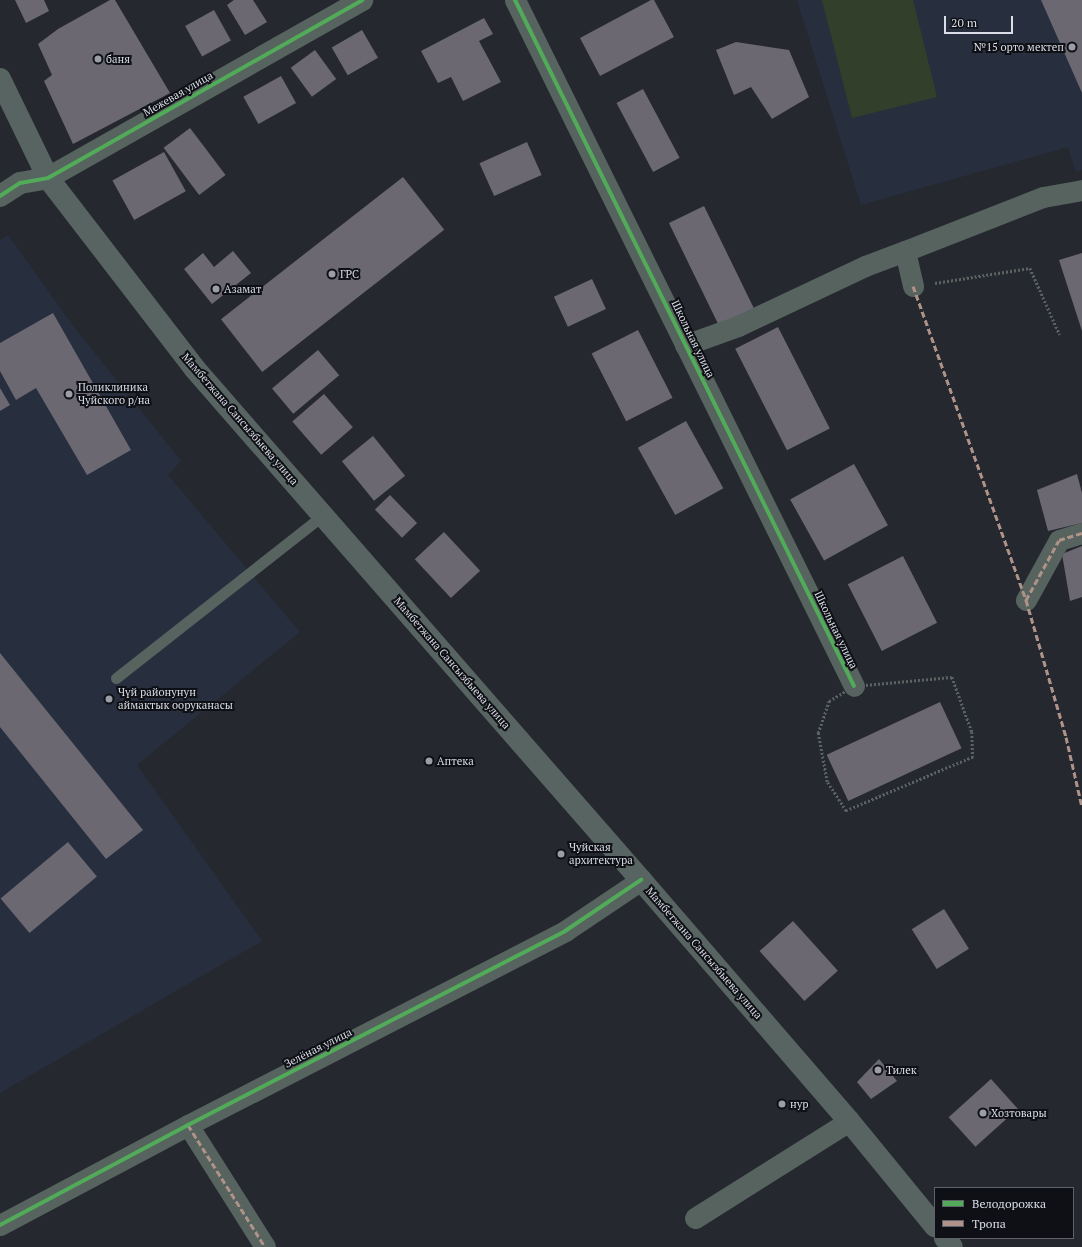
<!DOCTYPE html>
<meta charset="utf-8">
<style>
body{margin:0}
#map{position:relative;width:1082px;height:1247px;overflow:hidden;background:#26282f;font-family:"PT Serif",serif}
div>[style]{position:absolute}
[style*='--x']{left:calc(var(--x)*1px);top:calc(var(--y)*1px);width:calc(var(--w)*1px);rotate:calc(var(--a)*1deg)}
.built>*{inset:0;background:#272e3e}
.green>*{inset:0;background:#313f2b}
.building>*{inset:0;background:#6b6872;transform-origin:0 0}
.path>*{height:2.5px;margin-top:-1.25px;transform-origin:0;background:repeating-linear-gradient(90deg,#5a6362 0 2px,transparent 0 4px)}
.service>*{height:11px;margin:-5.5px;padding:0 5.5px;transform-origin:5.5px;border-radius:5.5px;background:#56635f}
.minor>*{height:21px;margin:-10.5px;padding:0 10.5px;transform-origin:10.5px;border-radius:10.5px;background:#56635f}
.tertiary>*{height:22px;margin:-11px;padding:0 11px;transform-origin:11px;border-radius:11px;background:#56635f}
.secondary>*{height:22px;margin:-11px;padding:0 11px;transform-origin:11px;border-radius:11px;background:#586461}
.quiet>*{height:3px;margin-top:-1.5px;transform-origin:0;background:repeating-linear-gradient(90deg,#af9288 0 6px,transparent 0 9px)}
.cycleway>*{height:4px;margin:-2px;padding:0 2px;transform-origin:2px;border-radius:2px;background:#51ab58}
.dots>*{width:11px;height:11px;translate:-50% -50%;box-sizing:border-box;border:2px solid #0e1015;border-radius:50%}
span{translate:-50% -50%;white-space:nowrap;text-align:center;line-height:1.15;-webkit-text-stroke:4px #0e1015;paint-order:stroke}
.poi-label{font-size:11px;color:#dadee6}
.right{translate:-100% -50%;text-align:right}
.left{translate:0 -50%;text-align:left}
.street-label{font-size:11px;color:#dadee6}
.legend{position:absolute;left:934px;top:1187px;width:140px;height:52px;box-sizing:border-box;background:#0e1015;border:1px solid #606269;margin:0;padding:5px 7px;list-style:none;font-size:12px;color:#dadee6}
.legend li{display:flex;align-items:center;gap:8px;height:20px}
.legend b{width:20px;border:1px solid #606269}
.scale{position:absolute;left:944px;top:16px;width:69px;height:18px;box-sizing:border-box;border:2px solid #dadee6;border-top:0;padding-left:5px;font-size:12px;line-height:14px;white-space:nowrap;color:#dadee6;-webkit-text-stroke:3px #0e1015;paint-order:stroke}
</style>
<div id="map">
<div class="built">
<div style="clip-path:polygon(797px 0,1082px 0,1082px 170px,1076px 172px,1068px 147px,861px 205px)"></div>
<div style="clip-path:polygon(8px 235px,74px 327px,181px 461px,168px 475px,300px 632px,137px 765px,262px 941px,0 1093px,0 240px)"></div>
</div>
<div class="green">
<div style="clip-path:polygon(822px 0,913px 0,937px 97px,852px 118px)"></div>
</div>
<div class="building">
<div style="clip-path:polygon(15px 0,44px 0,49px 11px,26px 23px)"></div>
<div style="clip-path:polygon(110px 0,115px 0,170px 93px,73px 144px,44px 81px,52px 75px,38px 44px,58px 29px)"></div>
<div style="clip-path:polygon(234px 0,253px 0,267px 22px,245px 35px,227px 5px)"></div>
<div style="clip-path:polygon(651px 0,654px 0,674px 37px,600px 76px,580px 38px)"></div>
<div style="clip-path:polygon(1041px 0,1082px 0,1082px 93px)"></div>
<div style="left:214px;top:10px;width:35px;height:33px;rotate:61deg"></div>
<div style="clip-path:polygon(484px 18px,493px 34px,479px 41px,501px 82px,463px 101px,451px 77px,438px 83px,421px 51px)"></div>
<div style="left:362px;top:30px;width:32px;height:35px;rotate:60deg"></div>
<div style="clip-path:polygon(736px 42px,789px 50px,809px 97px,772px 119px,751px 87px,734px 95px,716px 50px)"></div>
<div style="left:315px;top:50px;width:36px;height:30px;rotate:54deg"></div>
<div style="left:281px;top:76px;width:31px;height:43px;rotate:61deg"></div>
<div style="left:643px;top:89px;width:78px;height:30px;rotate:62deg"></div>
<div style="left:190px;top:128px;width:59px;height:33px;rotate:53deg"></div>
<div style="left:527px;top:142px;width:36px;height:52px;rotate:66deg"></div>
<div style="left:164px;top:152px;width:45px;height:59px;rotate:61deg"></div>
<div style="left:403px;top:177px;width:67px;height:231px;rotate:52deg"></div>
<div style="left:704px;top:206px;width:114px;height:39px;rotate:64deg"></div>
<div style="clip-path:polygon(233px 251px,251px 273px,212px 304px,184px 269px,203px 253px,214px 267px)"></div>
<div style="clip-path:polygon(1082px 253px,1082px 331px,1059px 260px)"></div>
<div style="left:592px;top:279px;width:33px;height:42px;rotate:65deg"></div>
<div style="clip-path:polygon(53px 313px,131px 450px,87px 475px,36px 388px,16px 400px,0 371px,0 343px)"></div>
<div style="left:778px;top:327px;width:114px;height:48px;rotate:63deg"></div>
<div style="left:638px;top:330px;width:76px;height:52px;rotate:63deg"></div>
<div style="left:318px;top:350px;width:33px;height:60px;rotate:50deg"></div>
<div style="clip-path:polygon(0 388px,10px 405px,0 411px)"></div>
<div style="left:324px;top:394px;width:44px;height:42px;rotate:49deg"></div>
<div style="left:686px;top:421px;width:77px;height:55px;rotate:61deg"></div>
<div style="left:373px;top:436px;width:51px;height:40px;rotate:51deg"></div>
<div style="left:854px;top:464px;width:70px;height:73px;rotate:61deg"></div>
<div style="clip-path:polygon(1077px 474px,1082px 493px,1082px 523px,1048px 531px,1037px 490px)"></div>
<div style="left:390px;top:495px;width:39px;height:21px;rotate:46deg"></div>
<div style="left:444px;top:532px;width:53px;height:40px;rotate:47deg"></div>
<div style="clip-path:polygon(1082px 546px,1082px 597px,1070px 601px,1062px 554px)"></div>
<div style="left:903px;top:556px;width:75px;height:62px;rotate:63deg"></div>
<div style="clip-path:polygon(0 653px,143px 830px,106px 859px,0 727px)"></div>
<div style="left:940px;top:702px;width:51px;height:125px;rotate:65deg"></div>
<div style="left:68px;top:842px;width:45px;height:88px;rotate:50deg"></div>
<div style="left:944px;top:909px;width:47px;height:38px;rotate:58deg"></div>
<div style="left:793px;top:921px;width:67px;height:45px;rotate:48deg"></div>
<div style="clip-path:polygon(879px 1059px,897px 1081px,871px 1099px,857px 1082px)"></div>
<div style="left:991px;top:1079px;width:40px;height:57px;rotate:48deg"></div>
</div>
<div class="path">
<div style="--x:935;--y:283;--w:96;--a:-9"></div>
<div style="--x:1030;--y:268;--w:73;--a:65.9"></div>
<div style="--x:952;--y:677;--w:59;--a:70"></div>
<div style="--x:972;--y:732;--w:25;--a:88"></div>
<div style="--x:973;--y:757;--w:138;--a:157"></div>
<div style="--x:846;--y:811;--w:35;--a:-123"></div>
<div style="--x:827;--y:782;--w:50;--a:-100.4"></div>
<div style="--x:818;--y:733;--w:34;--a:-71"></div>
<div style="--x:829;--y:701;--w:29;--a:-31"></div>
<div style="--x:854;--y:686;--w:98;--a:-5.2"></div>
</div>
<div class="service">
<div style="--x:116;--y:678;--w:263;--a:-38.2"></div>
</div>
<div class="minor">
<div style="--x:515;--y:0;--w:765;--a:63.7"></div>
<div style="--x:905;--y:251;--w:148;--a:-21.4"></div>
<div style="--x:1043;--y:197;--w:40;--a:-10"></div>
<div style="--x:685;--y:345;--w:56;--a:-19.7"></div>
<div style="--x:738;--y:326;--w:140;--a:-25.3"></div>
<div style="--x:865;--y:266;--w:43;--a:-20.6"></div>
<div style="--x:905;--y:251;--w:36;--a:77"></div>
<div style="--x:1026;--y:600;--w:68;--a:-61.2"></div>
<div style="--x:1059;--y:540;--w:24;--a:-17"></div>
<div style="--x:188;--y:1125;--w:144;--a:57.7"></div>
<div style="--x:695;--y:1218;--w:182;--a:-32.2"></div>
<div style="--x:0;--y:1225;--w:213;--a:-28"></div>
<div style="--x:188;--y:1125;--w:424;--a:-27.2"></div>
<div style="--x:565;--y:931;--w:92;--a:-33.9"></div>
</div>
<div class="tertiary">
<div style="--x:0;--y:196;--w:24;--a:-33"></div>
<div style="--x:20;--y:183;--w:28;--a:-10"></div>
<div style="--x:48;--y:178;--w:361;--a:-29.5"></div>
</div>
<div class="secondary">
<div style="--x:0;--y:79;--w:110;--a:64.1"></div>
<div style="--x:48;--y:178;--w:241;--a:52.4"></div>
<div style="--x:195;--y:369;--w:678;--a:48.89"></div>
<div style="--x:641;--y:880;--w:318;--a:49.2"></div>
<div style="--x:849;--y:1121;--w:136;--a:50.7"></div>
<div style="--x:945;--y:1238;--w:11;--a:52"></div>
</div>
<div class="quiet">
<div style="--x:913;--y:286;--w:334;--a:70.2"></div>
<div style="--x:1026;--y:600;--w:143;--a:73.7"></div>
<div style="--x:1066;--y:737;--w:72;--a:77.1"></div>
<div style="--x:1026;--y:600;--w:68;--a:-61.2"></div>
<div style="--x:1059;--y:540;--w:24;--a:-17"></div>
<div style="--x:188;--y:1125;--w:144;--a:57.7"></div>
</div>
<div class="cycleway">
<div style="--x:515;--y:0;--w:765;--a:63.7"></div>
<div style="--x:0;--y:196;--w:24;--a:-33"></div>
<div style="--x:20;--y:183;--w:28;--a:-10"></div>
<div style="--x:48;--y:178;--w:361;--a:-29.5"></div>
<div style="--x:0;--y:1225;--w:213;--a:-28"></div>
<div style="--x:188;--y:1125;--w:424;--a:-27.2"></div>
<div style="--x:565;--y:931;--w:92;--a:-33.9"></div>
</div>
<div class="dots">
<div style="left:1072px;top:47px;background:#9b9ea6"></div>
<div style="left:98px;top:59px;background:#9b9ea6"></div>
<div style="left:332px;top:274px;background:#9b9ea6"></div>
<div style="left:216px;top:289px;background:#9b9ea6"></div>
<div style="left:69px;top:394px;background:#9b9ea6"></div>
<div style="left:109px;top:699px;background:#9b9ea6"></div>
<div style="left:429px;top:761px;background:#9b9ea6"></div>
<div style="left:561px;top:854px;background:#9b9ea6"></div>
<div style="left:878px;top:1070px;background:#9b9ea6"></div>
<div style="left:782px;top:1104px;background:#9b9ea6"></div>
<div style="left:983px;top:1113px;background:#9b9ea6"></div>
</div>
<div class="poi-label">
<span class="right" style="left:1064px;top:47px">№15 орто мектеп</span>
<span class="left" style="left:106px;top:59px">баня</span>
<span class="left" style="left:340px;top:274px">ГРС</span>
<span class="left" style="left:224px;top:289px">Азамат</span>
<span class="left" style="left:78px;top:394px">Поликлиника<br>Чуйского р/на</span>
<span class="left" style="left:118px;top:699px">Чүй районунун<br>аймактык ооруканасы</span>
<span class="left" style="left:437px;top:761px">Аптека</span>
<span class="left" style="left:569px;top:854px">Чуйская<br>архитектура</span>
<span class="left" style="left:886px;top:1070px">Тилек</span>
<span class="left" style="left:790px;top:1104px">нур</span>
<span class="left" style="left:991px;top:1113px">Хозтовары</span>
</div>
<div class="street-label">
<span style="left:178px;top:94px;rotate:-30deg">Межевая улица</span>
<span style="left:693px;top:339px;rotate:64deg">Школьная улица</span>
<span style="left:240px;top:419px;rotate:49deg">Мамбетжана Сансызбыева улица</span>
<span style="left:836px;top:630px;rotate:64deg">Школьная улица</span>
<span style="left:452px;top:663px;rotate:49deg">Мамбетжана Сансызбыева улица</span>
<span style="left:704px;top:953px;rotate:49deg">Мамбетжана Сансызбыева улица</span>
<span style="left:318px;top:1048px;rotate:-27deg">Зелёная улица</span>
</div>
<ul class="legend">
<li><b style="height:5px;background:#51ab58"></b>Велодорожка</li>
<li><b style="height:5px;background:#af9288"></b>Тропа</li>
</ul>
<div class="scale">20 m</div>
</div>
